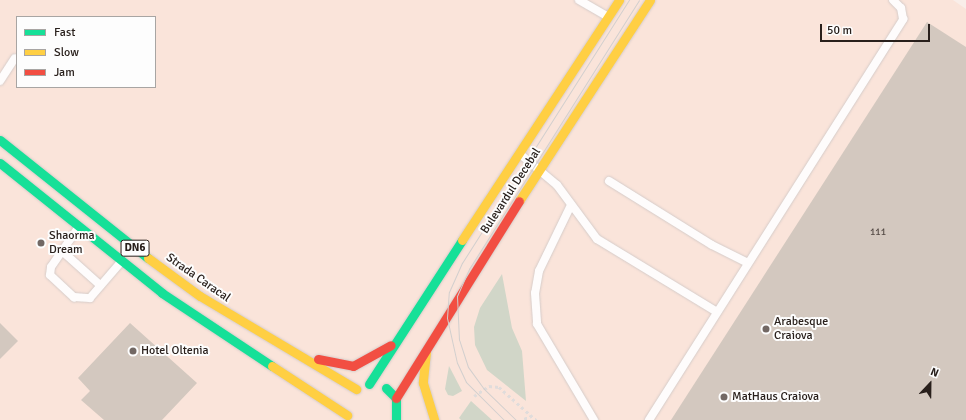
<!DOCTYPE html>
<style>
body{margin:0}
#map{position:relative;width:966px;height:420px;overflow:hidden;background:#f9eee9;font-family:Signika,sans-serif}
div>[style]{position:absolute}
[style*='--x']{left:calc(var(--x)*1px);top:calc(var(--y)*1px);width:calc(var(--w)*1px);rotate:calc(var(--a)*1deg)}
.built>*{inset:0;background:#fae4da}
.green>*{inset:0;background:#d1d6c8}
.building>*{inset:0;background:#d3c8bf}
.path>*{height:2.5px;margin-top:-1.25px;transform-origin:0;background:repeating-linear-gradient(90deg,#e0dcdb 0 3px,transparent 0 6px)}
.roads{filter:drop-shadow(0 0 1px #d6ccc9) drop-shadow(0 0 1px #d6ccc9)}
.lane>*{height:8px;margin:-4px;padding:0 4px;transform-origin:4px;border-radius:4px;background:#fefcfc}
.fast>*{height:9px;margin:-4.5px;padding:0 4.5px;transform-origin:4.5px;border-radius:4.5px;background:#16e098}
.slow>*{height:9px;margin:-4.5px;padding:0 4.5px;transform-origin:4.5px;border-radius:4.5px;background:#ffcf43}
.jam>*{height:9px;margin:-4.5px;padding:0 4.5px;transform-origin:4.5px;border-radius:4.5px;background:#f24e42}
.tram>*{height:1px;margin:-0.5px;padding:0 0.5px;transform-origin:0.5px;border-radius:0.5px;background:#d2cfce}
.dots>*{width:11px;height:11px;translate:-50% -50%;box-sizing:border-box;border:2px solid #fdfdfd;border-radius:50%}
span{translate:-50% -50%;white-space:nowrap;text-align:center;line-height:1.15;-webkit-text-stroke:4px #fdfdfd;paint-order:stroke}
.number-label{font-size:10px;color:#544a45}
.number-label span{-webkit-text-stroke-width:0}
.shield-label span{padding:1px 3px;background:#fdfdfd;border:1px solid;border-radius:3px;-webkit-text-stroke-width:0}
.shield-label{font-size:11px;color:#29201c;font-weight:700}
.street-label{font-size:12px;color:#29201c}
.poi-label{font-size:12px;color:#29201c}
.left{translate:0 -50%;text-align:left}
.legend{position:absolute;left:16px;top:16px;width:140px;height:72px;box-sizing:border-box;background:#fdfdfd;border:1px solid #a8a5a3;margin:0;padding:5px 7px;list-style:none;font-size:12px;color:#29201c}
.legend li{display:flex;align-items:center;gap:8px;height:20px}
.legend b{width:20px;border:1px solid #a8a5a3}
.north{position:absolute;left:910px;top:364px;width:40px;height:40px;-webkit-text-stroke:3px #fdfdfd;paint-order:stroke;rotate:22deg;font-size:11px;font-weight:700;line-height:16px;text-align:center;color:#29201c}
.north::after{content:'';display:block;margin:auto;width:14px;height:18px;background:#29201c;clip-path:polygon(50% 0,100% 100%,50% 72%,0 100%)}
.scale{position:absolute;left:820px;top:24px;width:110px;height:18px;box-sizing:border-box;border:2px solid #29201c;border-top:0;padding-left:5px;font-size:12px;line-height:14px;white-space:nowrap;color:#29201c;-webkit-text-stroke:3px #fdfdfd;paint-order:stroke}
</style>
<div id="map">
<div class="built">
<div style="clip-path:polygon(evenodd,0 0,953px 0,966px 9px,966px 420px,0 420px,0 0,17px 17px,155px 17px,155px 87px,17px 87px,17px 17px)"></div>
</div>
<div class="green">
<div style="clip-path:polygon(502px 274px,512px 328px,522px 351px,526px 401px,487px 370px,475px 345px,474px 327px,480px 308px)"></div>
<div style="clip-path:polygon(449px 366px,462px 391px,453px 396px,448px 395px,445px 389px)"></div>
<div style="clip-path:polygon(471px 401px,492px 420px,461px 420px,459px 418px)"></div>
</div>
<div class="building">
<div style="clip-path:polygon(927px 22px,966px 47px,966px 420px,671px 420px)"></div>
<div style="clip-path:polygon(0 323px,18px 341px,0 359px)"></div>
<div style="clip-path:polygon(130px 323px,197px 383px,162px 420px,104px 420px,81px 400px,90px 391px,78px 378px)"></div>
</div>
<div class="path">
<div style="--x:474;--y:396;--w:18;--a:-34"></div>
<div style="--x:489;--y:386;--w:10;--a:6"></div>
<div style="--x:499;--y:387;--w:50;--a:41.7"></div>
<div style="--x:524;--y:419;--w:8;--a:-23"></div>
</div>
<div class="roads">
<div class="lane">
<div style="--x:579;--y:0;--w:34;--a:30"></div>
<div style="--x:0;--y:81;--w:27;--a:-57"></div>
<div style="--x:520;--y:154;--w:48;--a:40"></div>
<div style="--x:557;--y:185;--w:67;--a:53.5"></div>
<div style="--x:597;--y:239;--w:140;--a:31.3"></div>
<div style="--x:609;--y:181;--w:121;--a:31.9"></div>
<div style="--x:712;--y:245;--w:40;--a:26.6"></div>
<div style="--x:571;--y:205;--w:73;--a:115.9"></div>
<div style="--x:539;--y:271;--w:22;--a:100"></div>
<div style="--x:535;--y:293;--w:31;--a:86"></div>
<div style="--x:537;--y:324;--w:112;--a:59.3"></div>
<div style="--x:78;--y:228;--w:47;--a:124.7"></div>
<div style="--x:51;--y:267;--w:8;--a:97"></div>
<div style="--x:50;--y:275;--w:33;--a:43"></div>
<div style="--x:74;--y:297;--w:16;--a:4"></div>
<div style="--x:90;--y:298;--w:48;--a:-49.3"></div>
<div style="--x:62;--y:251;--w:51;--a:41.8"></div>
<div style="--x:649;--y:420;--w:475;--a:-57.6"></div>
<div style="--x:903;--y:19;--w:11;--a:-100"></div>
<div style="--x:901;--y:8;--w:11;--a:-135"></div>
</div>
<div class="fast">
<div style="--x:0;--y:140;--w:189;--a:38.6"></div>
<div style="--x:0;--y:163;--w:208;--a:38.7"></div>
<div style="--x:162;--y:293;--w:132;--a:33.6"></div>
<div style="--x:369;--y:384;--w:171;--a:-57.1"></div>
<div style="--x:386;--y:388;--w:14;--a:45"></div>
<div style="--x:396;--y:398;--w:22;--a:90"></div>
</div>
<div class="slow">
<div style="--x:519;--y:201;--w:240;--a:-56.9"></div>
<div style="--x:462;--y:240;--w:287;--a:-56.8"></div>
<div style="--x:148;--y:258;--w:64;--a:36.2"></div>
<div style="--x:200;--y:296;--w:182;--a:30.8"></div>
<div style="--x:426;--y:352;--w:31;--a:96"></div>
<div style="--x:423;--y:383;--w:39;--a:73"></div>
<div style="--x:272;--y:366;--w:90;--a:33.2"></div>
</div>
<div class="jam">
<div style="--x:318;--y:359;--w:36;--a:11"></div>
<div style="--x:353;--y:366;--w:43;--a:-28.9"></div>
<div style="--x:396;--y:398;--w:232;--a:-58"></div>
</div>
</div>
<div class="tram">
<div style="--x:504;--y:420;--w:54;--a:-135"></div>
<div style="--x:466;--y:382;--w:21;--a:-115"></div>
<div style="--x:457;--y:363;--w:46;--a:-102.5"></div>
<div style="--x:447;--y:318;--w:26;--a:-86"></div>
<div style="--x:449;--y:292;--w:32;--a:-66"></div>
<div style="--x:462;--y:263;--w:312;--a:-57.6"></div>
<div style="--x:516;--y:420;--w:45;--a:-135.9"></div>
<div style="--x:484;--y:389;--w:27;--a:-126"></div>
<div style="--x:468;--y:367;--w:28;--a:-108"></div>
<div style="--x:459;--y:340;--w:44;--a:-92.6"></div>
<div style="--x:457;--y:296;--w:30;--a:-66"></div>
<div style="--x:469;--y:269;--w:318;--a:-57.7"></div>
</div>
<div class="dots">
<div style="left:41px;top:243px;background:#726864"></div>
<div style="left:766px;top:329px;background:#726864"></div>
<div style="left:133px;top:351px;background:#726864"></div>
<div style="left:724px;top:397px;background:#726864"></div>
</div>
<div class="number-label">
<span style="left:878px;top:233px">111</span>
</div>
<div class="shield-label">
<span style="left:135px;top:248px">DN6</span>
</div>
<div class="street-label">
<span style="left:511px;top:191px;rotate:-57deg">Bulevardul Decebal</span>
<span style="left:198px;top:278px;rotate:35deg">Strada Caracal</span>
</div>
<div class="poi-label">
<span class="left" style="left:49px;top:243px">Shaorma<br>Dream</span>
<span class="left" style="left:774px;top:329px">Arabesque<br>Craiova</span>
<span class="left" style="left:141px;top:351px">Hotel Oltenia</span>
<span class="left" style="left:732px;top:397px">MatHaus Craiova</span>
</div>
<ul class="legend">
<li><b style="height:5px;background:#16e098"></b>Fast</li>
<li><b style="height:5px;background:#ffcf43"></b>Slow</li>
<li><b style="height:5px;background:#f24e42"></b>Jam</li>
</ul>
<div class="north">N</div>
<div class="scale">50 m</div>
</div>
